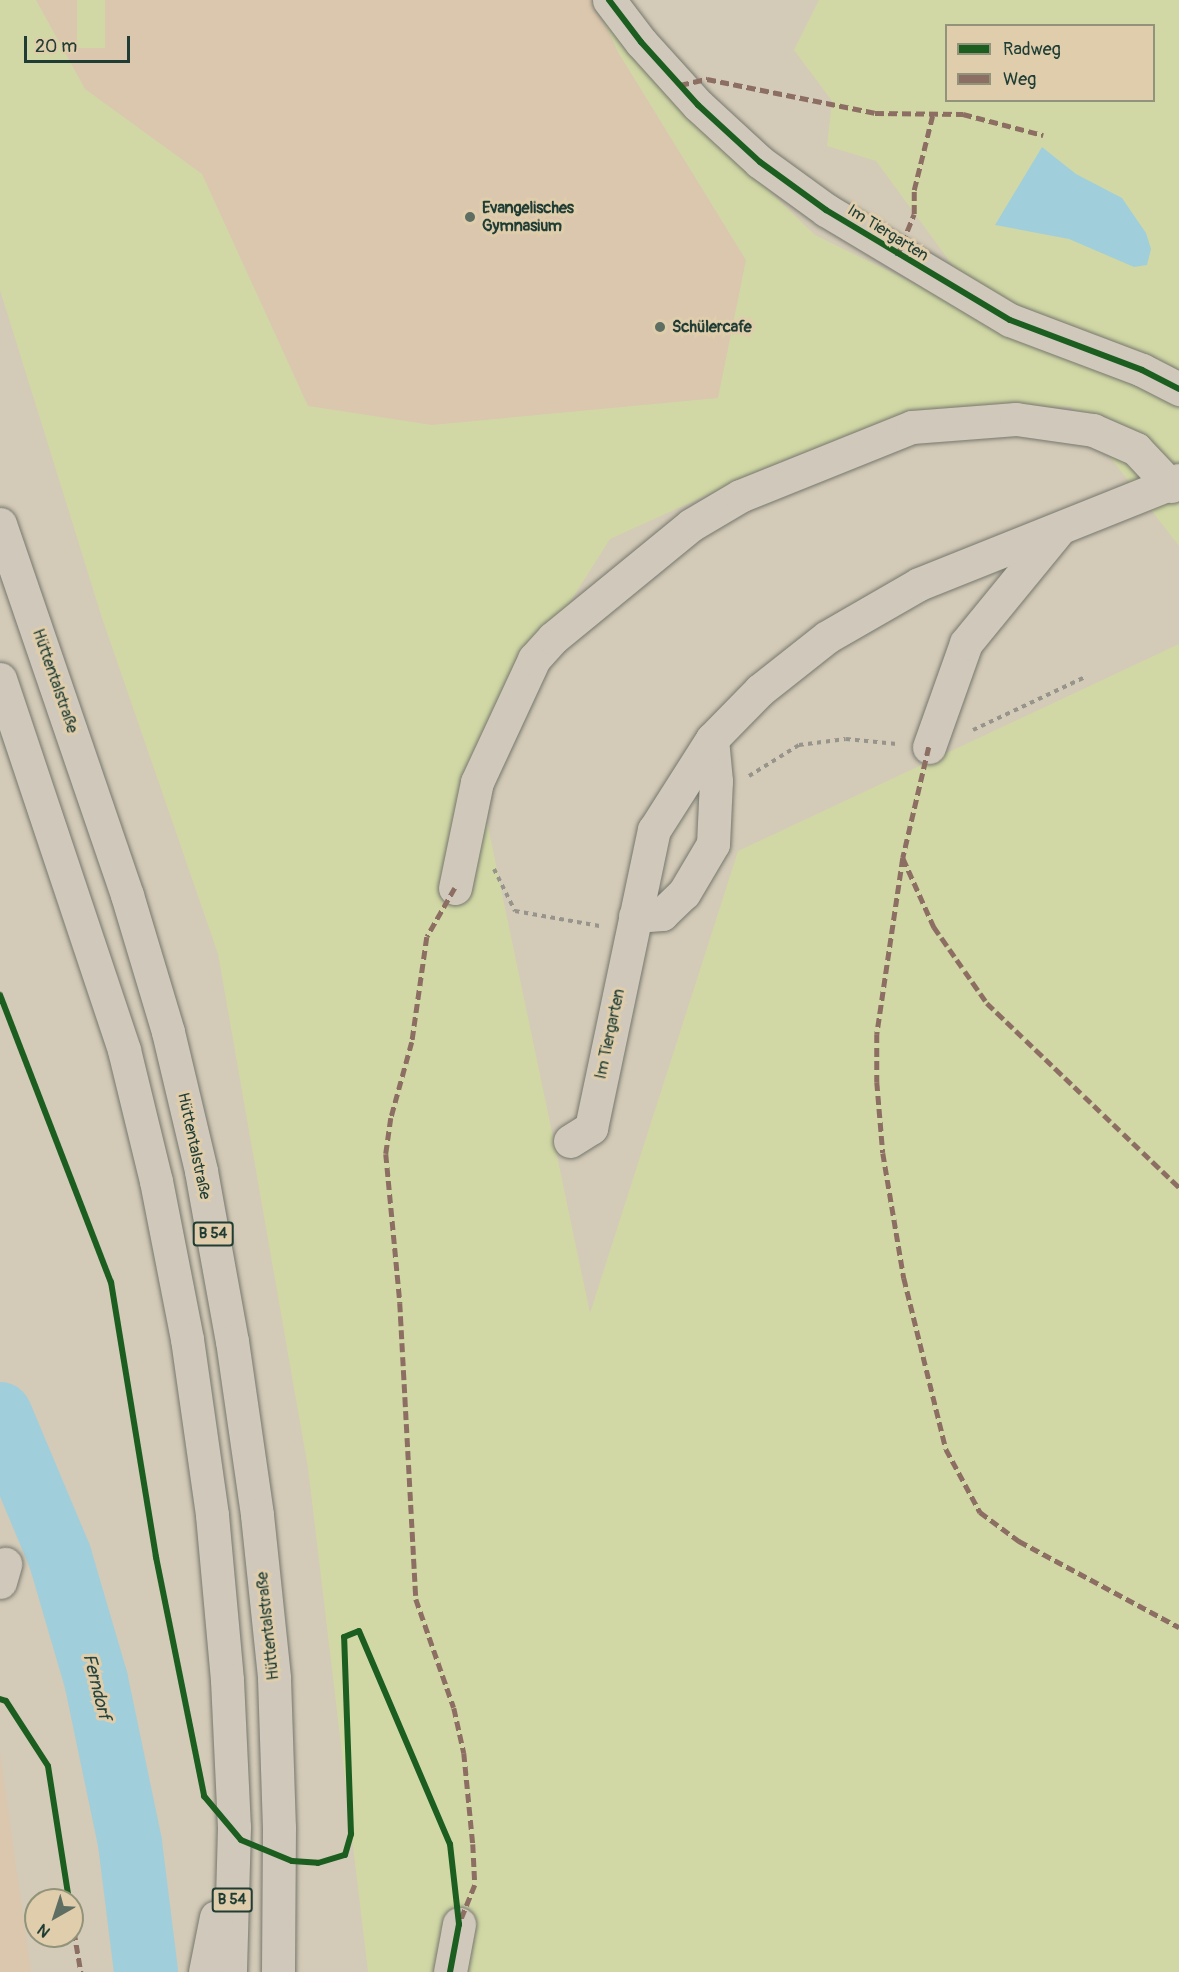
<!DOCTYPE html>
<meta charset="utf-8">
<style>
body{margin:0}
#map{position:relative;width:1179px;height:1972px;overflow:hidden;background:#d3cab7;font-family:Pangolin,sans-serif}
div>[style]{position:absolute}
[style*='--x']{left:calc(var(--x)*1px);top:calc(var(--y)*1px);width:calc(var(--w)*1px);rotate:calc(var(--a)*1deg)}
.built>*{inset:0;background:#dbc7ad}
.green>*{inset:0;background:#d1d8a5;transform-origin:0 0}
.water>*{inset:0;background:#a0cfdb}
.river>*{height:64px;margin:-32px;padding:0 32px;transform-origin:32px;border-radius:32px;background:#a0cfdb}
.path>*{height:4px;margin-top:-2px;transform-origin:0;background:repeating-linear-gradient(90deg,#96948b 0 4.5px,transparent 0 9px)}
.roads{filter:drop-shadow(0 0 2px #76776d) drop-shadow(0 0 2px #76776d)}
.minor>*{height:33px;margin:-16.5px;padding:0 16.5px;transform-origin:16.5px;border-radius:16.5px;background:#cfc8bb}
.highway>*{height:33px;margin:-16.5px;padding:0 16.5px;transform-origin:16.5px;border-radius:16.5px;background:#cfc8bb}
.quiet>*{height:4.5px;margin-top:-2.25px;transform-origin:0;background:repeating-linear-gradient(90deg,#8d6e63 0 9px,transparent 0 13.5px)}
.cycleway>*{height:6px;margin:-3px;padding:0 3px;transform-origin:3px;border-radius:3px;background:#1b5e20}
.dots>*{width:16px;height:16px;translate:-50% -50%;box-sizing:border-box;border:3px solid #dfcdab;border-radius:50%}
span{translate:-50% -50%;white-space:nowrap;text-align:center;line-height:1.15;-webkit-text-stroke:6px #dfcdab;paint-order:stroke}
.shield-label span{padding:2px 4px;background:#dfcdab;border:2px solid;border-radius:4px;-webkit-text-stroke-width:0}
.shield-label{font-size:15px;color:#1f3d34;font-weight:700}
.poi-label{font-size:16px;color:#1f3d34;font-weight:700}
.left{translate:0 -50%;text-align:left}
.street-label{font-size:16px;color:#1f3d34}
.water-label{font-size:18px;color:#24443d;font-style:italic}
.legend{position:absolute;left:945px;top:24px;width:210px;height:78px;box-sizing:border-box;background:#dfcdab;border:2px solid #92937b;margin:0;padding:8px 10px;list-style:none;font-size:18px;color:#1f3d34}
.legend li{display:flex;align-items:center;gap:12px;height:30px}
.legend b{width:30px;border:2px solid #92937b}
.north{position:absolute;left:24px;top:1888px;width:60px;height:60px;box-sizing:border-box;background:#dfcdab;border:2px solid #92937b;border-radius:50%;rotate:219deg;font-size:16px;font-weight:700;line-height:24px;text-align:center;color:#1f3d34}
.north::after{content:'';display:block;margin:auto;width:21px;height:27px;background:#5e6e62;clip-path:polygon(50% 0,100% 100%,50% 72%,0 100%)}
.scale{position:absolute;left:24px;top:36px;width:106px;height:27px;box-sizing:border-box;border:3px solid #1f3d34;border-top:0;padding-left:8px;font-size:18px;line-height:21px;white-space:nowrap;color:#1f3d34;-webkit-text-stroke:4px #dfcdab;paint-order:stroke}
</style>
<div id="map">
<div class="built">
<div style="clip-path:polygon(36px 0,593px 0,618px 52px,746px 260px,718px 398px,432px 425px,308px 406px,202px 174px,85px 89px)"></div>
<div style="clip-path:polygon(0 1753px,31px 1972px,0 1972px)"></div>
</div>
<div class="green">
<div style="clip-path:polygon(evenodd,0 0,36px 0,85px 89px,202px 174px,308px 406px,432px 425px,718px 398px,746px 260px,618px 52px,598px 9px,677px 102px,815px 235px,995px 323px,876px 161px,827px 146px,832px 101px,794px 50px,819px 0,1179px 0,1179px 546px,1071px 407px,999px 406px,908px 417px,791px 457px,610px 539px,473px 755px,590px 1313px,738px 851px,1179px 644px,1179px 1972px,368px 1972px,308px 1468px,218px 954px,102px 618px,0 290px,0 0,946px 26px,1154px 26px,1154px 100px,946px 100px,946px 26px)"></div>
<div style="left:77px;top:0;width:28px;height:48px"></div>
</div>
<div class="water">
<div style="clip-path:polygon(1042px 147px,1076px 174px,1122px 198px,1146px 233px,1151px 249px,1147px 265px,1134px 267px,1069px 239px,995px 225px)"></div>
</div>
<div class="river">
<div style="--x:0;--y:1414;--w:155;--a:67.2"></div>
<div style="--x:60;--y:1557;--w:128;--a:73.7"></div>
<div style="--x:96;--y:1680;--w:167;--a:78.2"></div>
<div style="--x:130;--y:1843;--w:130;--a:82.9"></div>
</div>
<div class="path">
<div style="--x:973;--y:730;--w:122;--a:-25.3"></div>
<div style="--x:749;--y:776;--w:59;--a:-31.8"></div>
<div style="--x:799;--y:745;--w:47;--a:-7.3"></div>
<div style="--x:846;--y:739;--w:51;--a:5.6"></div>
<div style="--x:494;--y:869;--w:47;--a:63.4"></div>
<div style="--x:515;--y:911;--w:86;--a:10"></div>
</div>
<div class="roads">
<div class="minor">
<div style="--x:609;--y:0;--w:53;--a:52.7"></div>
<div style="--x:641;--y:42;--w:85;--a:47.9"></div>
<div style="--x:698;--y:105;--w:84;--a:42.6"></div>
<div style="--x:760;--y:162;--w:82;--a:36"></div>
<div style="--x:826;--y:210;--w:214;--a:30.9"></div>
<div style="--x:1010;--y:320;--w:141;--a:20.7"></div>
<div style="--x:1142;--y:370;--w:42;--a:27.2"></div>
<div style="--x:929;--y:747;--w:110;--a:-70.4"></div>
<div style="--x:966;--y:643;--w:144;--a:-50.7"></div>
<div style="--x:455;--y:888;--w:108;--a:-78.3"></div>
<div style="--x:477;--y:782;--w:136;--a:-65.1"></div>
<div style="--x:534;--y:659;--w:28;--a:-48"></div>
<div style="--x:553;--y:638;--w:178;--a:-39.3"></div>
<div style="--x:691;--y:525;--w:57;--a:-30.6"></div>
<div style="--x:740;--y:496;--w:185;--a:-21.9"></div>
<div style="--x:912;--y:427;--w:104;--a:-4.4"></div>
<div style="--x:1016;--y:419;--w:78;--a:8.1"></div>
<div style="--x:1093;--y:430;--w:47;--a:23.8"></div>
<div style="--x:1136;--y:449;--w:51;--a:46.6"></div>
<div style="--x:635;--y:916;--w:27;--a:-4"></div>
<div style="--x:662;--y:914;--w:30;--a:-44"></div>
<div style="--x:684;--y:893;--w:57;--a:-59.4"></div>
<div style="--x:713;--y:844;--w:63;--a:-87.3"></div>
<div style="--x:716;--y:781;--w:42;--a:-95.4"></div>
<div style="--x:570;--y:1141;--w:25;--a:-32"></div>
<div style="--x:591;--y:1128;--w:305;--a:-78.1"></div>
<div style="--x:654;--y:830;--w:108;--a:-57.5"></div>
<div style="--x:712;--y:739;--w:69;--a:-45.6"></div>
<div style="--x:760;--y:690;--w:85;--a:-38.3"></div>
<div style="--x:827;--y:637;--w:106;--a:-29.9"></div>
<div style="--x:919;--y:584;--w:280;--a:-21.8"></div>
<div style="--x:0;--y:1582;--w:19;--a:-74"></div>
<div style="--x:450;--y:1972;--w:49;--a:-79.4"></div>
</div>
<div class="highway">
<div style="--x:0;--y:524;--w:392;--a:71.1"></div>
<div style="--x:127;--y:895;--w:143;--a:73.3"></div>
<div style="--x:168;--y:1032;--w:143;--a:76.6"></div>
<div style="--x:201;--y:1171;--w:173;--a:79.7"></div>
<div style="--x:232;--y:1341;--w:176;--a:81.8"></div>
<div style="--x:257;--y:1515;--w:164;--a:84"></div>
<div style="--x:274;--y:1678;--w:150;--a:88.1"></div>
<div style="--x:279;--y:1828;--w:144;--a:90.4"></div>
<div style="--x:0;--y:679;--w:391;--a:71.5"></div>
<div style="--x:124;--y:1050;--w:135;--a:76.3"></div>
<div style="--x:156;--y:1181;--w:161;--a:78.9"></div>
<div style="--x:187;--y:1339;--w:178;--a:81.9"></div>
<div style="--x:212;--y:1515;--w:166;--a:84.8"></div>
<div style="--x:227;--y:1680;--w:147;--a:87.3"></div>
<div style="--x:234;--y:1827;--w:145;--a:91.6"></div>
<div style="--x:205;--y:1972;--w:56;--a:-78.7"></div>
</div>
</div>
<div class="quiet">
<div style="--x:680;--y:85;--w:28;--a:-13"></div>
<div style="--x:707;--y:79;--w:171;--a:11.4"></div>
<div style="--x:875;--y:113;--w:88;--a:0.7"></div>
<div style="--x:963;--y:114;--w:83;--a:14.7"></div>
<div style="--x:897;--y:256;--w:45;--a:-68"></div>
<div style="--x:914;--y:214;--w:24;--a:-90"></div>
<div style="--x:914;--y:190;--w:79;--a:-76.1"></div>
<div style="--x:929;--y:747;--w:114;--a:103.2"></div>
<div style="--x:903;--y:858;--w:178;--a:98.4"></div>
<div style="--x:877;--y:1034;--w:48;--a:90"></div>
<div style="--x:877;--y:1082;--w:71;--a:85.2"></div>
<div style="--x:883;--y:1153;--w:127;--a:80.5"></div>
<div style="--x:904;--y:1278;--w:176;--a:76.2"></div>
<div style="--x:946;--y:1449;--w:72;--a:61.6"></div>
<div style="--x:980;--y:1512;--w:49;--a:36.6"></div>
<div style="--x:1019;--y:1541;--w:182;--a:28.3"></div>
<div style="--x:903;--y:858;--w:76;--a:65.8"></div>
<div style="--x:934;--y:927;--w:93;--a:55.1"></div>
<div style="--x:987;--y:1003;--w:266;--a:43.8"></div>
<div style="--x:455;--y:888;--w:56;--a:119.7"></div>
<div style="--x:427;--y:937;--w:106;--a:98.1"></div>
<div style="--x:412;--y:1042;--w:79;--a:105.4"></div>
<div style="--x:391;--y:1118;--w:36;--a:98"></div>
<div style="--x:386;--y:1154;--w:150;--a:84.6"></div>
<div style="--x:400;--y:1303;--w:296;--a:86.9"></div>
<div style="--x:416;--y:1599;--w:115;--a:70.8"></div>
<div style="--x:454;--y:1708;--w:46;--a:77.5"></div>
<div style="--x:464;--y:1753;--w:91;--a:84.4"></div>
<div style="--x:473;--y:1844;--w:41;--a:87.2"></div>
<div style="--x:475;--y:1885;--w:40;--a:112"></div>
<div style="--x:72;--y:1918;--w:55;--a:80.5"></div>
</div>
<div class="cycleway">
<div style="--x:609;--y:0;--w:53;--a:52.7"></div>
<div style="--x:641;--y:42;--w:85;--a:47.9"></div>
<div style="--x:698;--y:105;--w:84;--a:42.6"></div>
<div style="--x:760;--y:162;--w:82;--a:36"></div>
<div style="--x:826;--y:210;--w:214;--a:30.9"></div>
<div style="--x:1010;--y:320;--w:141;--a:20.7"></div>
<div style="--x:1142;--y:370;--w:42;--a:27.2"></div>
<div style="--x:0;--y:995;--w:308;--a:68.9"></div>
<div style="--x:111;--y:1282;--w:279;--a:80.7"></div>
<div style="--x:156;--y:1557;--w:244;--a:78.6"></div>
<div style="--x:204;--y:1796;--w:57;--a:49.9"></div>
<div style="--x:241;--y:1840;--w:55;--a:22.4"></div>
<div style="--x:292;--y:1861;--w:26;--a:4"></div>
<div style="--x:318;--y:1863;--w:28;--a:-17"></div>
<div style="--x:345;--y:1855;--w:22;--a:-74"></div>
<div style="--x:351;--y:1834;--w:197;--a:-92"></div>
<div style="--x:344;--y:1637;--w:16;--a:-22"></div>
<div style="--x:359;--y:1631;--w:232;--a:66.9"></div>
<div style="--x:450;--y:1844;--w:81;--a:83.6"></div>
<div style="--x:459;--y:1924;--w:49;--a:100.6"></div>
<div style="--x:0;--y:1699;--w:6;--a:18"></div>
<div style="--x:6;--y:1701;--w:77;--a:57.1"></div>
<div style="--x:48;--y:1766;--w:136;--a:81.1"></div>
</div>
<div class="dots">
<div style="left:470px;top:217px;background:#5e6e62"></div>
<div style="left:660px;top:327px;background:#5e6e62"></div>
</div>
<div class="shield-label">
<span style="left:213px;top:1234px">B 54</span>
<span style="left:232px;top:1900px">B 54</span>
</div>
<div class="poi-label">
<span class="left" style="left:482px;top:217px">Evangelisches<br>Gymnasium</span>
<span class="left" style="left:672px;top:327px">Schülercafe</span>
</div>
<div class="street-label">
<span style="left:888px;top:233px;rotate:32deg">Im Tiergarten</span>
<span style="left:55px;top:681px;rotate:71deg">Hüttentalstraße</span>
<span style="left:610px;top:1034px;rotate:-78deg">Im Tiergarten</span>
<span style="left:194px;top:1146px;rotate:78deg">Hüttentalstraße</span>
<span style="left:268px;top:1626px;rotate:-96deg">Hüttentalstraße</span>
</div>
<div class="water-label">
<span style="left:96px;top:1687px;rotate:76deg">Ferndorf</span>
</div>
<ul class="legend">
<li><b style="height:8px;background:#1b5e20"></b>Radweg</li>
<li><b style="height:8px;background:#8d6e63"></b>Weg</li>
</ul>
<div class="north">N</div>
<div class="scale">20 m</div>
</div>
